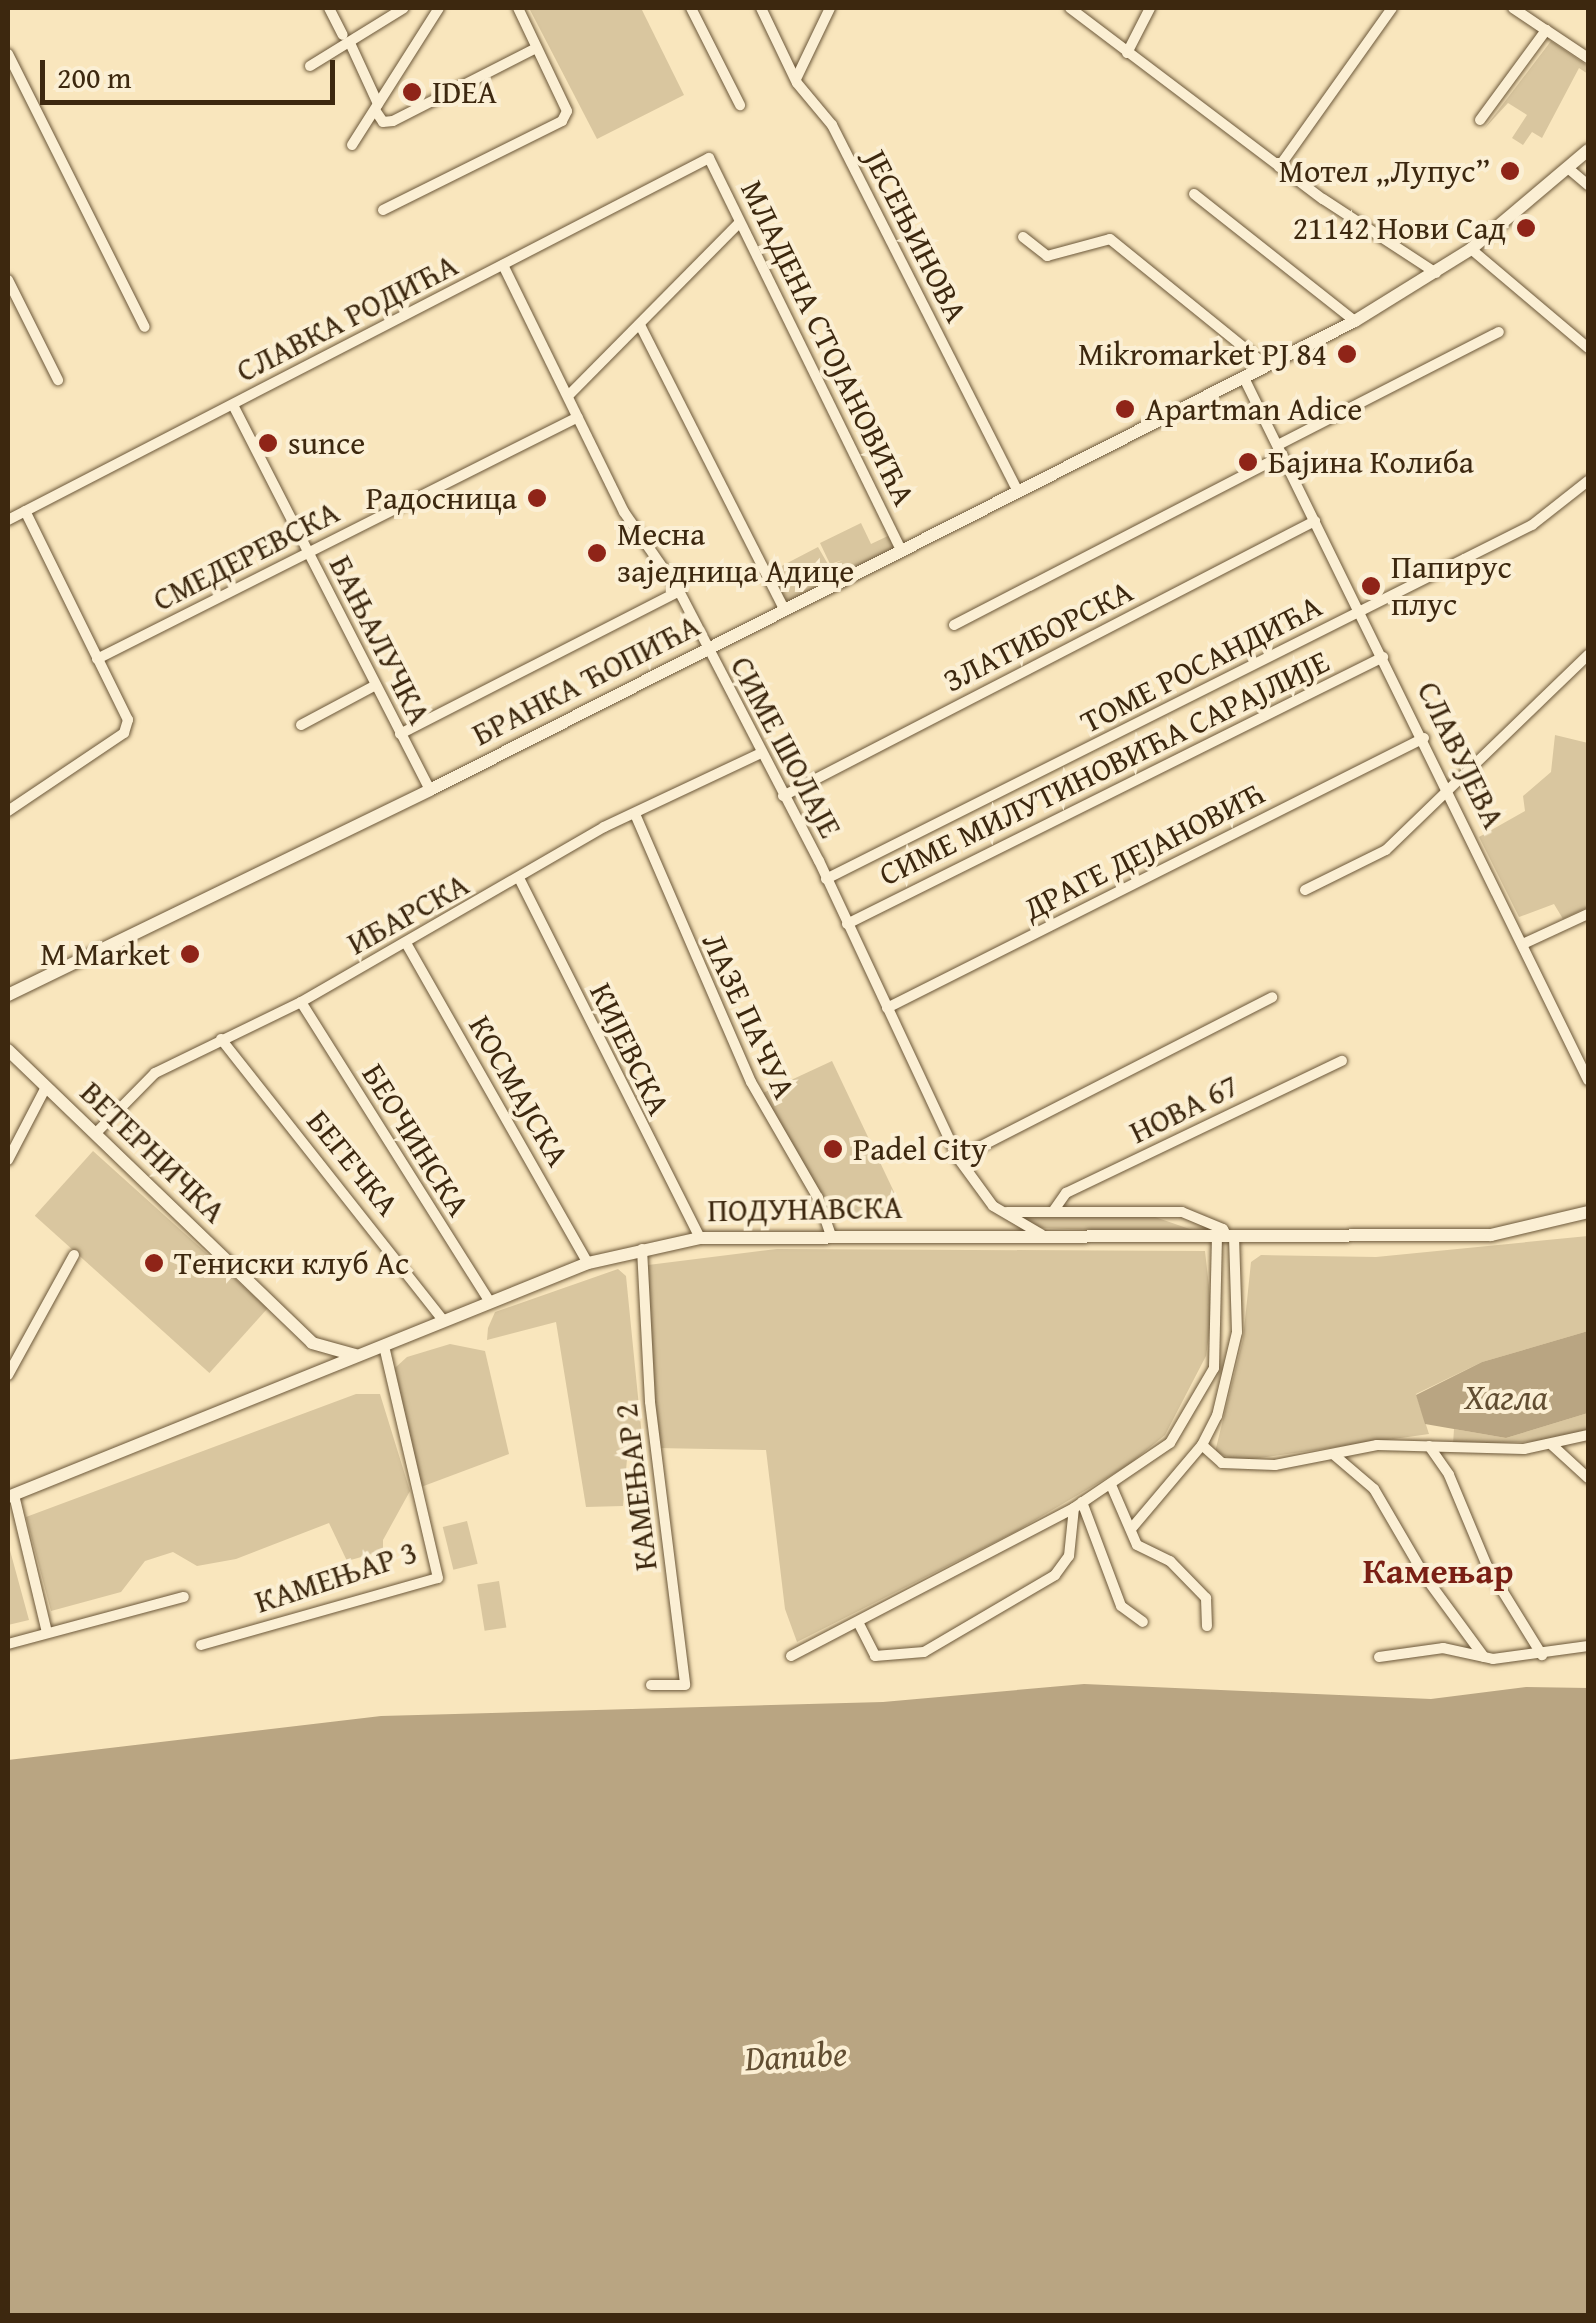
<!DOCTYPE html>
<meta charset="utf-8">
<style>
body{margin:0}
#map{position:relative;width:1596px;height:2323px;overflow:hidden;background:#f9e6bd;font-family:"Gentium Book Plus",serif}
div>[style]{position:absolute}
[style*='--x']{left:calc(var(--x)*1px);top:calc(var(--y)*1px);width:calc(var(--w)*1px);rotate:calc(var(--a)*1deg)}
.green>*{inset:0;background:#d9c69f;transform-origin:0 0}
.water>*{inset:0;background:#b9a582}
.roads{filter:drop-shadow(0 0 2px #6c583a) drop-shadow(0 0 2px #6c583a)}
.minor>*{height:10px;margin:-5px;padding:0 5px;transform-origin:5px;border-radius:5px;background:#fbefd4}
.tertiary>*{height:12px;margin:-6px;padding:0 6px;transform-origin:6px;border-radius:6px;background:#fbefd4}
.dots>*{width:28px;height:28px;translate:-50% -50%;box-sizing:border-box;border:5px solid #fbefd4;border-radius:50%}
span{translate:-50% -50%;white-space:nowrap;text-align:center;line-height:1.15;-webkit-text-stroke:8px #fbefd4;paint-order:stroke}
.poi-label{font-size:32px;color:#3d280f}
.left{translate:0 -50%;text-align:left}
.right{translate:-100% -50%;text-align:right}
.street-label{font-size:32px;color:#3d280f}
.water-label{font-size:35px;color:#624e32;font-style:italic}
.neighbourhood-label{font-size:35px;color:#7a1f14;font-weight:700}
.frame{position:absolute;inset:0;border:10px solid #3d280f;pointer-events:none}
.scale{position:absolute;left:40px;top:60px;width:295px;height:45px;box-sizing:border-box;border:5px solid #3d280f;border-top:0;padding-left:12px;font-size:30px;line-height:35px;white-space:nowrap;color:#3d280f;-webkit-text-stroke:8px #fbefd4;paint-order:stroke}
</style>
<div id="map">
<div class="green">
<div style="clip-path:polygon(529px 8px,641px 8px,684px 95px,597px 139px)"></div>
<div style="clip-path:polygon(1551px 41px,1588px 66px,1588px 74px,1579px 68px,1542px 138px,1532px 132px,1523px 145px,1512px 138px,1527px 115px,1508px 103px,1484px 129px)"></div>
<div style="clip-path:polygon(861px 523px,871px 544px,890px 535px,897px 548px,787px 605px,770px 572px,818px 547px,829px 566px,843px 560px,830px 564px,820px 543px)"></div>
<div style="clip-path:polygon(1555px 735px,1588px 743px,1588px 907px,1563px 919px,1554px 904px,1519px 917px,1479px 837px,1525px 811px,1523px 796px,1551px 772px)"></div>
<div style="clip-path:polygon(832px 1061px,904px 1213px,828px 1214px,763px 1093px)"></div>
<div style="left:93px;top:1151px;width:235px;height:87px;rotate:42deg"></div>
<div style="clip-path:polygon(1014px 1215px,1155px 1217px,1201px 1233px,1035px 1228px)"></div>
<div style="clip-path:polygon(1588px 1236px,1588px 1331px,1482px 1362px,1416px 1394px,1429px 1434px,1238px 1461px,1215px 1452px,1243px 1339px,1251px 1262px,1261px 1255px,1376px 1257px)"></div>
<div style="clip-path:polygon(777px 1249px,1205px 1251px,1212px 1314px,1206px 1356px,1165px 1435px,1127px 1466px,1015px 1532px,797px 1642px,785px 1609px,766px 1450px,656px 1448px,645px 1308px,648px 1265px)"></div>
<div style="clip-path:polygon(618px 1269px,626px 1276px,643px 1447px,628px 1447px,623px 1506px,586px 1507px,556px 1322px,487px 1340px,488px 1328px,495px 1312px)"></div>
<div style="clip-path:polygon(450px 1344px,485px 1351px,509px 1454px,421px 1487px,386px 1376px,407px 1357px)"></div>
<div style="clip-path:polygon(356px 1394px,380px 1394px,410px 1491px,383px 1540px,383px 1551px,347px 1561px,329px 1523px,236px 1559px,197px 1566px,173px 1552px,145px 1561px,121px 1592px,51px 1611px,26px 1517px)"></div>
<div style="clip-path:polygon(1588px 1413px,1588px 1429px,1546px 1441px,1453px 1444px,1454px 1429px,1506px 1438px)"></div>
<div style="left:467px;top:1521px;width:44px;height:25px;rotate:76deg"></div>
<div style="clip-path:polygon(8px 1543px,29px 1620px,8px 1625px)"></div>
<div style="left:499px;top:1581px;width:47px;height:22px;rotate:81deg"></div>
</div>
<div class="water">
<div style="clip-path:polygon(1588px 1331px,1588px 1413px,1506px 1438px,1425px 1424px,1416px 1395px,1482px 1362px)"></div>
<div style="clip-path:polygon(1084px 1684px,1431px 1699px,1526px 1687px,1588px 1688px,1588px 2315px,8px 2315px,8px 1760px,381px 1716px,883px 1702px)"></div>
</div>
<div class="roads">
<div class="minor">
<div style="--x:329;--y:8;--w:30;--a:63"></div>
<div style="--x:691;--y:8;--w:109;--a:63.2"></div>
<div style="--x:761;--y:8;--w:83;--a:64.4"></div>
<div style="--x:797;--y:83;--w:55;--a:50.2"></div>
<div style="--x:832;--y:125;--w:411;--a:63.1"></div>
<div style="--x:1070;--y:8;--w:317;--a:37.1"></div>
<div style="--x:1323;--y:199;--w:135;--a:33.2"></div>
<div style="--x:1513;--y:8;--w:40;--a:34"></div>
<div style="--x:350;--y:43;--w:67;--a:65.3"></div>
<div style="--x:1127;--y:53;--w:51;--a:-62.9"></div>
<div style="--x:8;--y:54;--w:305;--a:63.4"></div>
<div style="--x:310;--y:66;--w:110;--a:-31.7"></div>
<div style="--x:796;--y:79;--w:79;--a:-64.4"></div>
<div style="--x:375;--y:110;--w:14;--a:56"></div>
<div style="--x:383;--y:122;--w:10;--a:-6"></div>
<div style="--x:393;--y:121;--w:161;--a:-27"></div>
<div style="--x:1480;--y:120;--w:112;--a:-53.7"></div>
<div style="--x:1546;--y:30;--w:50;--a:33.7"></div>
<div style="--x:352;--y:145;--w:162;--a:-57.6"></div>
<div style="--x:1279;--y:167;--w:195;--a:-54.6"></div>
<div style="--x:1569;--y:169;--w:25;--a:40"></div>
<div style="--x:1194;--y:194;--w:205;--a:38.3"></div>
<div style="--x:383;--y:210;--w:200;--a:-26.4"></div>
<div style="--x:562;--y:121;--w:11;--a:-63"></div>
<div style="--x:567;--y:111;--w:114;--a:-115.4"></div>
<div style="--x:1023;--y:237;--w:31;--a:38"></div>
<div style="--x:1047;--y:256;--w:65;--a:-15.1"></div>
<div style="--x:1110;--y:239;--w:202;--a:39"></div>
<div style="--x:1471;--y:249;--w:153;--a:40.2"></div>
<div style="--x:503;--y:265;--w:275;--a:63.9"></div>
<div style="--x:624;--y:512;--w:96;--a:55.2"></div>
<div style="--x:679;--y:591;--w:304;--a:62.6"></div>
<div style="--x:819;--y:861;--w:328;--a:64.9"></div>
<div style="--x:958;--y:1158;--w:59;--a:53.9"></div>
<div style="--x:993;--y:1206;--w:56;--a:30.3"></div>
<div style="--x:8;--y:280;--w:112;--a:63.4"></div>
<div style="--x:641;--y:327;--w:318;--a:63.1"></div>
<div style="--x:1244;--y:378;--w:782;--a:63.89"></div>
<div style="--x:570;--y:394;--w:240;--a:-45.3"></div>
<div style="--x:233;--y:405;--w:432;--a:62.9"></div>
<div style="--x:1278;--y:445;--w:248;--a:-27.1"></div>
<div style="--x:8;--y:520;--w:789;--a:-27.31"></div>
<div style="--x:709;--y:158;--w:436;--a:63.9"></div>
<div style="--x:954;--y:625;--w:370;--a:-27.3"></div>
<div style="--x:97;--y:659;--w:538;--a:-26.71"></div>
<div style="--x:301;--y:725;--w:83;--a:-28.1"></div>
<div style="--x:400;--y:734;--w:314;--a:-27.1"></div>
<div style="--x:783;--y:796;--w:599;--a:-27.34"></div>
<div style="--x:8;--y:811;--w:140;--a:-33.9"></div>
<div style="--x:124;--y:733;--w:14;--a:-73"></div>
<div style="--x:128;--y:720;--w:233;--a:-116.2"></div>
<div style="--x:635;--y:814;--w:292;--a:66.6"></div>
<div style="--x:751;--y:1082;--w:134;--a:60"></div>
<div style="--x:818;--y:1198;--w:37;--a:71"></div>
<div style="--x:826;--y:879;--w:790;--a:-26.63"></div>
<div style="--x:1532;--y:525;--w:71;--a:-38.2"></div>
<div style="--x:520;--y:880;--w:401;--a:63.3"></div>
<div style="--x:1305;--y:890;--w:90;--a:-26.3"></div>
<div style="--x:1386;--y:850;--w:281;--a:-44"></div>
<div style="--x:847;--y:924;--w:599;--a:-26.48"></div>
<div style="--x:406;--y:943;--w:368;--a:60.4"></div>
<div style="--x:1525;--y:943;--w:69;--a:-24.7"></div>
<div style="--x:301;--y:1002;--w:355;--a:57.8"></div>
<div style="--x:887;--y:1008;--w:601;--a:-26.69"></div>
<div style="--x:221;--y:1039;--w:360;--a:51.7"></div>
<div style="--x:95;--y:1134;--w:86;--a:-45.5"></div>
<div style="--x:155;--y:1073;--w:162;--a:-25.9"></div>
<div style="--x:301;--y:1002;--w:350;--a:-30"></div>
<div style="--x:604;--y:827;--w:171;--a:-25.2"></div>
<div style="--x:958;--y:1158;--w:353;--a:-27.1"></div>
<div style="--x:8;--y:1160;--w:82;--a:-62.5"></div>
<div style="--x:1054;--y:1210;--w:21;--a:-55"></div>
<div style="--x:1066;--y:1193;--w:306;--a:-25.6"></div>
<div style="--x:1007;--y:1212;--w:175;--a:0"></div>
<div style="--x:1182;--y:1212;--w:44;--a:22.5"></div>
<div style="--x:1223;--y:1229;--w:9;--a:63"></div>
<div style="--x:642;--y:1249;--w:153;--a:87"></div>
<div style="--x:650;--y:1402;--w:285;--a:82.9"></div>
<div style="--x:685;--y:1685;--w:34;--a:180"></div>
<div style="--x:8;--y:1375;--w:137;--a:-61.2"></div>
<div style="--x:1202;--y:1445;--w:27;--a:42"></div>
<div style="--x:1222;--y:1463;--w:53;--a:2.2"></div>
<div style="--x:1275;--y:1465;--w:104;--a:-11.1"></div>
<div style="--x:1377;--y:1445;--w:147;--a:1.6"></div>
<div style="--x:1524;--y:1449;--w:66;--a:-12.3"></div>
<div style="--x:1552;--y:1445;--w:49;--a:42.5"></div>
<div style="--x:1429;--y:1446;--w:35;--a:55"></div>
<div style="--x:1449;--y:1475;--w:99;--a:67.3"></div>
<div style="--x:1487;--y:1566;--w:105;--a:58.3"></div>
<div style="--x:1333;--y:1454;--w:54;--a:40.5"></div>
<div style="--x:1374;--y:1489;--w:103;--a:59.7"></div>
<div style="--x:1426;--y:1578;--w:98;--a:53.7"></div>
<div style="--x:1111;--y:1485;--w:65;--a:66.6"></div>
<div style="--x:1137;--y:1545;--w:37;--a:26"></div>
<div style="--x:1170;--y:1561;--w:52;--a:45.8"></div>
<div style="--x:1206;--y:1598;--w:28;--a:88"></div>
<div style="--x:14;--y:1495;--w:141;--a:76.5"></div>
<div style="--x:1082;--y:1502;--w:111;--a:69.4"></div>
<div style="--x:1121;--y:1606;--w:27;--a:36"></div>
<div style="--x:1131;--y:1529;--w:110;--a:-49.8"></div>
<div style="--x:1202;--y:1445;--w:33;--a:-63"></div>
<div style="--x:1217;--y:1416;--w:86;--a:-76.6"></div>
<div style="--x:1237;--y:1332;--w:95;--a:-91.8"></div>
<div style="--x:858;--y:1622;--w:38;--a:63"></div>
<div style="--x:875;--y:1656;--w:49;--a:-4.7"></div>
<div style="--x:924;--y:1652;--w:152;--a:-30.4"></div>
<div style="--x:1055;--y:1575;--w:24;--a:-54"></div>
<div style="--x:1069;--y:1556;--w:48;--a:-84.1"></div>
<div style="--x:8;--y:1644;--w:182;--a:-15"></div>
<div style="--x:201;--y:1645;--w:246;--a:-15.8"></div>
<div style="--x:438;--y:1578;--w:238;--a:-103.1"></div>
<div style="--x:791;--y:1656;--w:319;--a:-27.6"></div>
<div style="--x:1074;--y:1508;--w:116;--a:-34.1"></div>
<div style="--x:1170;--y:1443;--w:87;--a:-59.6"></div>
<div style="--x:1214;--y:1368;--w:131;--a:-88.7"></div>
<div style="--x:1379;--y:1657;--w:65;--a:-8"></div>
<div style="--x:1443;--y:1648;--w:51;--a:12.4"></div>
<div style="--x:1493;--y:1659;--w:96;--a:-7.8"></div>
</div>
<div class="tertiary">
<div style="--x:8;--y:995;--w:469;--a:-25.9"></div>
<div style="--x:430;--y:790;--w:1037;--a:-26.89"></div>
<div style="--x:1355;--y:321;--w:137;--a:-31.8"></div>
<div style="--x:1471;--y:249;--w:153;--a:-40.2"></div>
<div style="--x:8;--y:1050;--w:422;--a:43.9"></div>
<div style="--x:312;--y:1343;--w:45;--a:15.6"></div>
<div style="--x:8;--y:1497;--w:625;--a:-21.97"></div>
<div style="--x:588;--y:1263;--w:115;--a:-12.6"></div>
<div style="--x:700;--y:1238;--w:791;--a:-0.22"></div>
<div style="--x:1491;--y:1235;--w:100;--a:-13.3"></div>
</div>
</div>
<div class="dots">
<div style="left:412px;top:92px;background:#8f2418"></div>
<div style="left:1510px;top:171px;background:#8f2418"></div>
<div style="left:1526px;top:228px;background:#8f2418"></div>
<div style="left:1347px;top:354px;background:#8f2418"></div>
<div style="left:1125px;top:409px;background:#8f2418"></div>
<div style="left:268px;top:443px;background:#8f2418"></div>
<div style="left:1248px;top:462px;background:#8f2418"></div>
<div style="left:537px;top:498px;background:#8f2418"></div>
<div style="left:597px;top:553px;background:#8f2418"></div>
<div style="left:1371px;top:586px;background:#8f2418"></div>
<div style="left:190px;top:954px;background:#8f2418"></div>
<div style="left:833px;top:1149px;background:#8f2418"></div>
<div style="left:154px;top:1263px;background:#8f2418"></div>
</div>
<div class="poi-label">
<span class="left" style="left:432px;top:92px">IDEA</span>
<span class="right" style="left:1490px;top:171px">Мотел „Лупус”</span>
<span class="right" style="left:1506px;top:228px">21142 Нови Сад</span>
<span class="right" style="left:1327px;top:354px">Mikromarket PJ 84</span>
<span class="left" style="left:1145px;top:409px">Apartman Adice</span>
<span class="left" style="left:288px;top:443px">sunce</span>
<span class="left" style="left:1268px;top:462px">Бајина Колиба</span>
<span class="right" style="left:517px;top:498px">Радосница</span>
<span class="left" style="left:617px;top:553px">Месна<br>заједница Адице</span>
<span class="left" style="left:1391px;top:586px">Папирус<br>плус</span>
<span class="right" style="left:170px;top:954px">M Market</span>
<span class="left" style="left:853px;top:1149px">Padel City</span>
<span class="left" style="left:174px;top:1263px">Тениски клуб Ас</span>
</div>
<div class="street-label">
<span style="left:916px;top:236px;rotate:63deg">ЈЕСЕЊИНОВА</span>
<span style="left:347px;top:318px;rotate:-27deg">СЛАВКА РОДИЋА</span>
<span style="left:828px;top:343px;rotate:64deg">МЛАДЕНА СТОЈАНОВИЋА</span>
<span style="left:246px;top:556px;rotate:-27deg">СМЕДЕРЕВСКА</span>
<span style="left:1038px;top:636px;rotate:-27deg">ЗЛАТИБОРСКА</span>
<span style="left:380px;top:640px;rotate:63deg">БАЊАЛУЧКА</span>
<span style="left:1201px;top:664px;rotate:-27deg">ТОМЕ РОСАНДИЋА</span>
<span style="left:586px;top:680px;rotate:-27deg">БРАНКА ЋОПИЋА</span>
<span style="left:786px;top:747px;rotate:62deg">СИМЕ ШОЛАЈЕ</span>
<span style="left:1461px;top:755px;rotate:64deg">СЛАВУЈЕВА</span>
<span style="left:1104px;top:768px;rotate:-26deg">СИМЕ МИЛУТИНОВИЋА САРАЈЛИЈЕ</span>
<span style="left:1144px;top:851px;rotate:-27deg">ДРАГЕ ДЕЈАНОВИЋ</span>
<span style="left:408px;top:914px;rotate:-29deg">ИБАРСКА</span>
<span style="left:749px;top:1016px;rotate:65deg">ЛАЗЕ ПАЧУА</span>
<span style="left:630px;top:1049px;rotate:64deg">КИЈЕВСКА</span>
<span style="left:519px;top:1091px;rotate:60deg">КОСМАЈСКА</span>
<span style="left:1184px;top:1109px;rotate:-26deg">НОВА 67</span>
<span style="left:416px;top:1140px;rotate:58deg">БЕОЧИНСКА</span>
<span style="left:153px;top:1152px;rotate:44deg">ВЕТЕРНИЧКА</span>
<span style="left:353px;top:1163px;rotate:51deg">БЕГЕЧКА</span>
<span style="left:805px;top:1209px;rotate:-1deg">ПОДУНАВСКА</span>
<span style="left:636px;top:1487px;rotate:-97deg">КАМЕЊАР 2</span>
<span style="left:336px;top:1577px;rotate:-18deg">КАМЕЊАР 3</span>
</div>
<div class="water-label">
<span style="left:1506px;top:1397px">Хагла</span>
<span style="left:796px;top:2056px;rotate:-3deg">Danube</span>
</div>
<div class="neighbourhood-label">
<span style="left:1438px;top:1571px">Камењар</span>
</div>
<div class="frame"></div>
<div class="scale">200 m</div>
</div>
